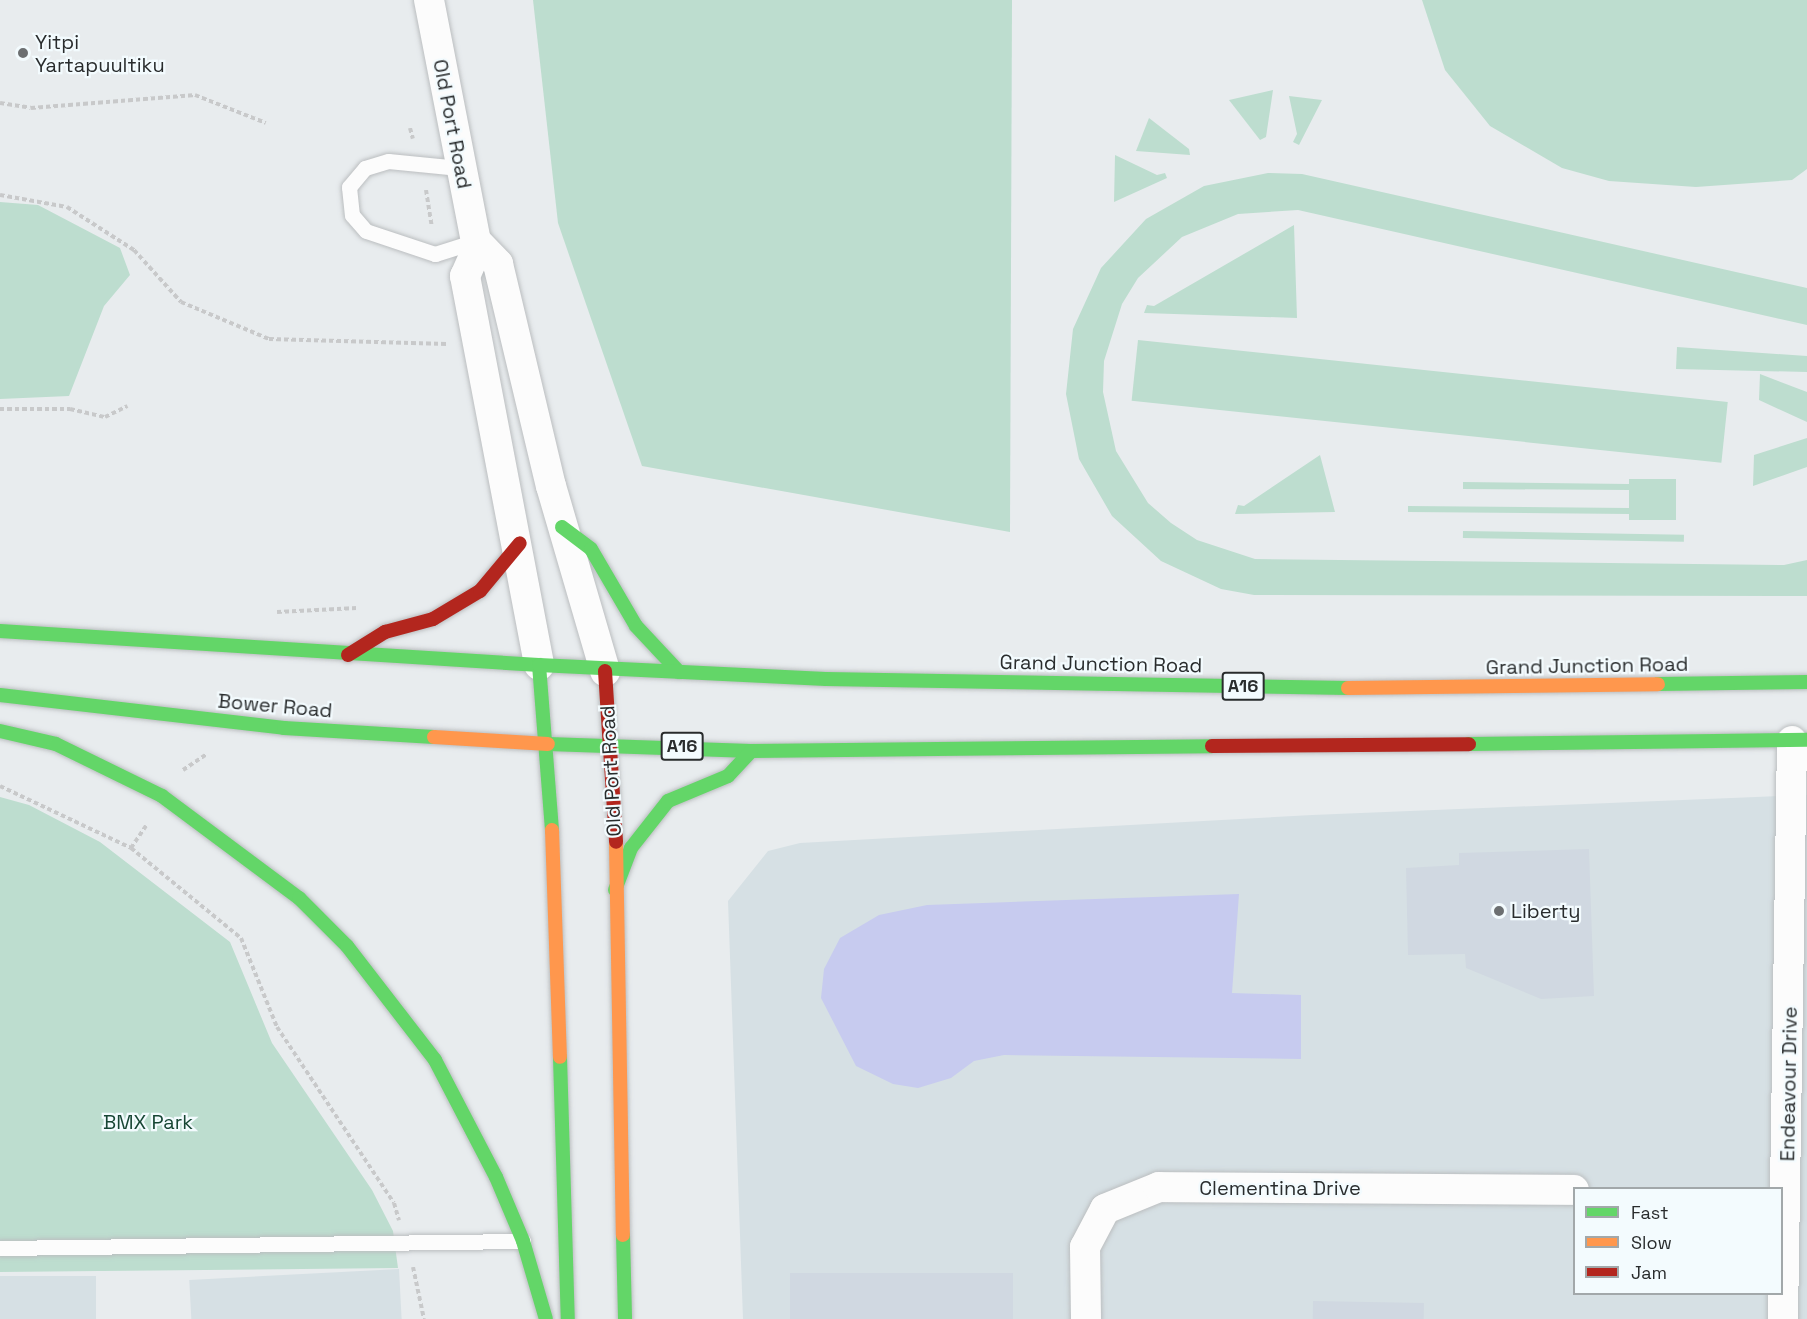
<!DOCTYPE html>
<style>
body{margin:0}
#map{position:relative;width:1807px;height:1319px;overflow:hidden;background:#e8ecee;font-family:"Space Grotesk",sans-serif}
div>[style]{position:absolute}
[style*='--x']{left:calc(var(--x)*1px);top:calc(var(--y)*1px);width:calc(var(--w)*1px);rotate:calc(var(--a)*1deg)}
.built>*{inset:0;background:#d6e0e4;transform-origin:0 0}
.green>*{inset:0;background:#bdddcf;transform-origin:0 0}
.water>*{inset:0;background:#c7cbef}
.building>*{inset:0;background:#d0d8e1;transform-origin:0 0}
.path>*{height:4px;margin-top:-2px;transform-origin:0;background:repeating-linear-gradient(90deg,#c8c9ca 0 4.5px,transparent 0 7.5px)}
.roads{filter:drop-shadow(0 0 2px #bbbec0) drop-shadow(0 0 2px #bbbec0)}
.lane>*{height:15px;margin:-7.5px;padding:0 7.5px;transform-origin:7.5px;border-radius:7.5px;background:#fcfcfc}
.street>*{height:30px;margin:-15px;padding:0 15px;transform-origin:15px;border-radius:15px;background:#fcfcfc}
.fast>*{height:14px;margin:-7px;padding:0 7px;transform-origin:7px;border-radius:7px;background:#63d668}
.slow>*{height:14px;margin:-7px;padding:0 7px;transform-origin:7px;border-radius:7px;background:#ff974d}
.jam>*{height:14px;margin:-7px;padding:0 7px;transform-origin:7px;border-radius:7px;background:#b3261e}
.dots>*{width:16px;height:16px;translate:-50% -50%;box-sizing:border-box;border:3px solid #f3fbfe;border-radius:50%}
span{translate:-50% -50%;white-space:nowrap;text-align:center;line-height:1.15;-webkit-text-stroke:4.5px #f3fbfe;paint-order:stroke}
.shield-label span{padding:2px 4px;background:#f3fbfe;border:2px solid;border-radius:4px;-webkit-text-stroke-width:0}
.shield-label{font-size:18px;color:#292c2d;font-weight:700}
.poi-label{font-size:20px;color:#292c2d}
.left{translate:0 -50%;text-align:left}
.street-label{font-size:20px;color:#292c2d}
.park-label{font-size:20px;color:#174634}
.legend{position:absolute;left:1573px;top:1187px;width:210px;height:108px;box-sizing:border-box;background:#f3fbfe;border:2px solid #a2a8aa;margin:0;padding:8px 10px;list-style:none;font-size:18px;color:#292c2d}
.legend li{display:flex;align-items:center;gap:12px;height:30px}
.legend b{width:30px;border:2px solid #a2a8aa}
</style>
<div id="map">
<div class="built">
<div style="clip-path:polygon(evenodd,1807px 795px,1807px 1319px,743px 1319px,728px 901px,768px 851px,800px 843px,1312px 815px,1807px 795px,1574px 1188px,1782px 1188px,1782px 1294px,1574px 1294px,1574px 1188px)"></div>
<div style="left:399px;top:1269px;width:50px;height:210px;rotate:87deg"></div>
<div style="left:0;top:1276px;width:96px;height:43px"></div>
</div>
<div class="green">
<div style="clip-path:polygon(533px 0,1012px 0,1010px 532px,642px 466px,558px 223px)"></div>
<div style="clip-path:polygon(1422px 0,1807px 0,1807px 169px,1792px 180px,1696px 187px,1609px 181px,1562px 168px,1490px 126px,1445px 70px)"></div>
<div style="clip-path:polygon(1273px 90px,1266px 137px,1260px 140px,1229px 100px)"></div>
<div style="clip-path:polygon(1289px 96px,1322px 100px,1299px 145px,1293px 142px,1297px 134px)"></div>
<div style="clip-path:polygon(1149px 118px,1189px 149px,1190px 155px,1136px 151px)"></div>
<div style="clip-path:polygon(1115px 155px,1157px 175px,1165px 173px,1167px 178px,1114px 202px)"></div>
<div style="clip-path:polygon(1268px 173px,1302px 174px,1807px 288px,1807px 325px,1298px 210px,1238px 214px,1182px 237px,1138px 278px,1122px 304px,1104px 361px,1103px 392px,1116px 451px,1148px 503px,1171px 523px,1197px 540px,1255px 559px,1784px 565px,1807px 560px,1807px 596px,1254px 595px,1221px 589px,1161px 561px,1112px 516px,1079px 459px,1066px 394px,1073px 329px,1101px 268px,1146px 219px,1204px 186px)"></div>
<div style="clip-path:polygon(0 202px,38px 205px,120px 248px,130px 275px,104px 306px,69px 396px,0 399px)"></div>
<div style="clip-path:polygon(1294px 225px,1297px 318px,1144px 313px,1147px 305px,1154px 306px)"></div>
<div style="left:1138px;top:340px;width:593px;height:61px;rotate:6deg"></div>
<div style="clip-path:polygon(1677px 347px,1807px 356px,1807px 372px,1676px 369px)"></div>
<div style="clip-path:polygon(1760px 374px,1807px 392px,1807px 422px,1759px 400px)"></div>
<div style="clip-path:polygon(1807px 438px,1807px 467px,1753px 486px,1754px 455px)"></div>
<div style="clip-path:polygon(1320px 455px,1335px 512px,1235px 514px,1238px 505px,1244px 506px)"></div>
<div style="clip-path:polygon(1629px 479px,1676px 479px,1676px 520px,1629px 520px,1629px 514px,1408px 512px,1408px 506px,1629px 508px,1629px 490px,1463px 489px,1463px 482px,1629px 484px)"></div>
<div style="left:1463px;top:531px;width:221px;height:7px;rotate:1deg"></div>
<div style="clip-path:polygon(0 797px,29px 805px,100px 842px,230px 942px,272px 1043px,372px 1190px,393px 1231px,398px 1268px,0 1272px)"></div>
</div>
<div class="water">
<div style="clip-path:polygon(1239px 894px,1232px 993px,1301px 995px,1301px 1059px,1004px 1055px,974px 1061px,951px 1078px,918px 1088px,893px 1084px,856px 1066px,821px 998px,824px 969px,840px 938px,879px 915px,927px 905px)"></div>
</div>
<div class="building">
<div style="clip-path:polygon(1589px 849px,1594px 996px,1541px 999px,1466px 968px,1465px 954px,1408px 955px,1406px 868px,1459px 865px,1459px 853px)"></div>
<div style="left:790px;top:1273px;width:223px;height:46px"></div>
<div style="left:1313px;top:1301px;width:111px;height:18px;rotate:1deg"></div>
</div>
<div class="path">
<div style="--x:0;--y:103;--w:31;--a:9"></div>
<div style="--x:31;--y:108;--w:165;--a:-4.5"></div>
<div style="--x:195;--y:95;--w:76;--a:21.5"></div>
<div style="--x:410;--y:128;--w:11;--a:75"></div>
<div style="--x:426;--y:190;--w:37;--a:81"></div>
<div style="--x:0;--y:195;--w:68;--a:10.2"></div>
<div style="--x:67;--y:207;--w:80;--a:32.7"></div>
<div style="--x:134;--y:250;--w:70;--a:47.9"></div>
<div style="--x:181;--y:302;--w:95;--a:22.8"></div>
<div style="--x:269;--y:339;--w:178;--a:1.6"></div>
<div style="--x:0;--y:409;--w:70;--a:0"></div>
<div style="--x:70;--y:409;--w:36;--a:13"></div>
<div style="--x:105;--y:417;--w:25;--a:-26"></div>
<div style="--x:277;--y:612;--w:80;--a:-2.9"></div>
<div style="--x:183;--y:770;--w:29;--a:-34"></div>
<div style="--x:0;--y:786;--w:145;--a:25.3"></div>
<div style="--x:131;--y:848;--w:142;--a:39.3"></div>
<div style="--x:241;--y:938;--w:96;--a:68"></div>
<div style="--x:277;--y:1027;--w:211;--a:56.4"></div>
<div style="--x:394;--y:1203;--w:18;--a:74"></div>
<div style="--x:131;--y:848;--w:27;--a:-56"></div>
<div style="--x:413;--y:1267;--w:53;--a:78.1"></div>
</div>
<div class="roads">
<div class="lane">
<div style="--x:459;--y:168;--w:71;--a:-174.4"></div>
<div style="--x:388;--y:161;--w:24;--a:163"></div>
<div style="--x:365;--y:168;--w:25;--a:130"></div>
<div style="--x:349;--y:187;--w:28;--a:84"></div>
<div style="--x:352;--y:215;--w:21;--a:49"></div>
<div style="--x:366;--y:231;--w:73;--a:18.4"></div>
<div style="--x:435;--y:254;--w:43;--a:-17.6"></div>
<div style="--x:0;--y:1248;--w:523;--a:-0.77"></div>
</div>
<div class="street">
<div style="--x:429;--y:0;--w:246;--a:79"></div>
<div style="--x:476;--y:241;--w:32;--a:46"></div>
<div style="--x:498;--y:264;--w:228;--a:76.6"></div>
<div style="--x:551;--y:486;--w:193;--a:73.7"></div>
<div style="--x:478;--y:247;--w:32;--a:114"></div>
<div style="--x:465;--y:276;--w:396;--a:79.2"></div>
<div style="--x:1086;--y:1319;--w:72;--a:-90.8"></div>
<div style="--x:1085;--y:1247;--w:43;--a:-62.2"></div>
<div style="--x:1105;--y:1209;--w:58;--a:-22.2"></div>
<div style="--x:1159;--y:1187;--w:415;--a:0.4"></div>
<div style="--x:1783;--y:1319;--w:578;--a:-89.11"></div>
</div>
<div class="fast">
<div style="--x:562;--y:527;--w:36;--a:37"></div>
<div style="--x:591;--y:549;--w:89;--a:59.7"></div>
<div style="--x:636;--y:626;--w:63;--a:46.9"></div>
<div style="--x:0;--y:631;--w:540;--a:3.61"></div>
<div style="--x:539;--y:665;--w:166;--a:85.5"></div>
<div style="--x:539;--y:665;--w:287;--a:2.8"></div>
<div style="--x:826;--y:679;--w:522;--a:0.99"></div>
<div style="--x:1658;--y:684;--w:149;--a:-0.8"></div>
<div style="--x:0;--y:695;--w:286;--a:6.6"></div>
<div style="--x:284;--y:728;--w:150;--a:3.4"></div>
<div style="--x:0;--y:731;--w:57;--a:13.1"></div>
<div style="--x:56;--y:744;--w:118;--a:26.1"></div>
<div style="--x:162;--y:796;--w:171;--a:36.7"></div>
<div style="--x:299;--y:898;--w:68;--a:45"></div>
<div style="--x:347;--y:946;--w:144;--a:52.3"></div>
<div style="--x:435;--y:1060;--w:132;--a:62.5"></div>
<div style="--x:496;--y:1177;--w:69;--a:67.1"></div>
<div style="--x:523;--y:1241;--w:81;--a:73.6"></div>
<div style="--x:548;--y:744;--w:203;--a:2"></div>
<div style="--x:751;--y:751;--w:461;--a:-0.6"></div>
<div style="--x:1469;--y:744;--w:338;--a:-0.7"></div>
<div style="--x:615;--y:890;--w:45;--a:-69.1"></div>
<div style="--x:631;--y:848;--w:60;--a:-51.8"></div>
<div style="--x:668;--y:801;--w:65;--a:-22.6"></div>
<div style="--x:728;--y:776;--w:34;--a:-47"></div>
<div style="--x:560;--y:1057;--w:262;--a:88.3"></div>
<div style="--x:623;--y:1235;--w:84;--a:88.6"></div>
</div>
<div class="slow">
<div style="--x:1348;--y:688;--w:310;--a:-0.7"></div>
<div style="--x:434;--y:737;--w:114;--a:3.5"></div>
<div style="--x:552;--y:830;--w:227;--a:88"></div>
<div style="--x:616;--y:842;--w:393;--a:89"></div>
</div>
<div class="jam">
<div style="--x:348;--y:655;--w:44;--a:-31.9"></div>
<div style="--x:385;--y:632;--w:50;--a:-15.2"></div>
<div style="--x:433;--y:619;--w:55;--a:-30.8"></div>
<div style="--x:480;--y:591;--w:62;--a:-50.2"></div>
<div style="--x:605;--y:671;--w:171;--a:86.3"></div>
<div style="--x:1212;--y:746;--w:257;--a:-0.4"></div>
</div>
</div>
<div class="dots">
<div style="left:23px;top:53px;background:#6c6f71"></div>
<div style="left:1499px;top:911px;background:#6c6f71"></div>
</div>
<div class="shield-label">
<span style="left:1243px;top:686px">A16</span>
<span style="left:682px;top:746px">A16</span>
</div>
<div class="poi-label">
<span class="left" style="left:35px;top:54px">Yitpi<br>Yartapuultiku</span>
<span class="left" style="left:1511px;top:911px">Liberty</span>
</div>
<div class="street-label">
<span style="left:452px;top:124px;rotate:79deg">Old Port Road</span>
<span style="left:1101px;top:664px;rotate:1deg">Grand Junction Road</span>
<span style="left:1587px;top:666px;rotate:-1deg">Grand Junction Road</span>
<span style="left:275px;top:706px;rotate:5deg">Bower Road</span>
<span style="left:611px;top:771px;rotate:-93deg">Old Port Road</span>
<span style="left:1789px;top:1084px;rotate:-89deg">Endeavour Drive</span>
<span style="left:1280px;top:1188px">Clementina Drive</span>
</div>
<div class="park-label">
<span style="left:148px;top:1122px">BMX Park</span>
</div>
<ul class="legend">
<li><b style="height:8px;background:#63d668"></b>Fast</li>
<li><b style="height:8px;background:#ff974d"></b>Slow</li>
<li><b style="height:8px;background:#b3261e"></b>Jam</li>
</ul>
</div>
